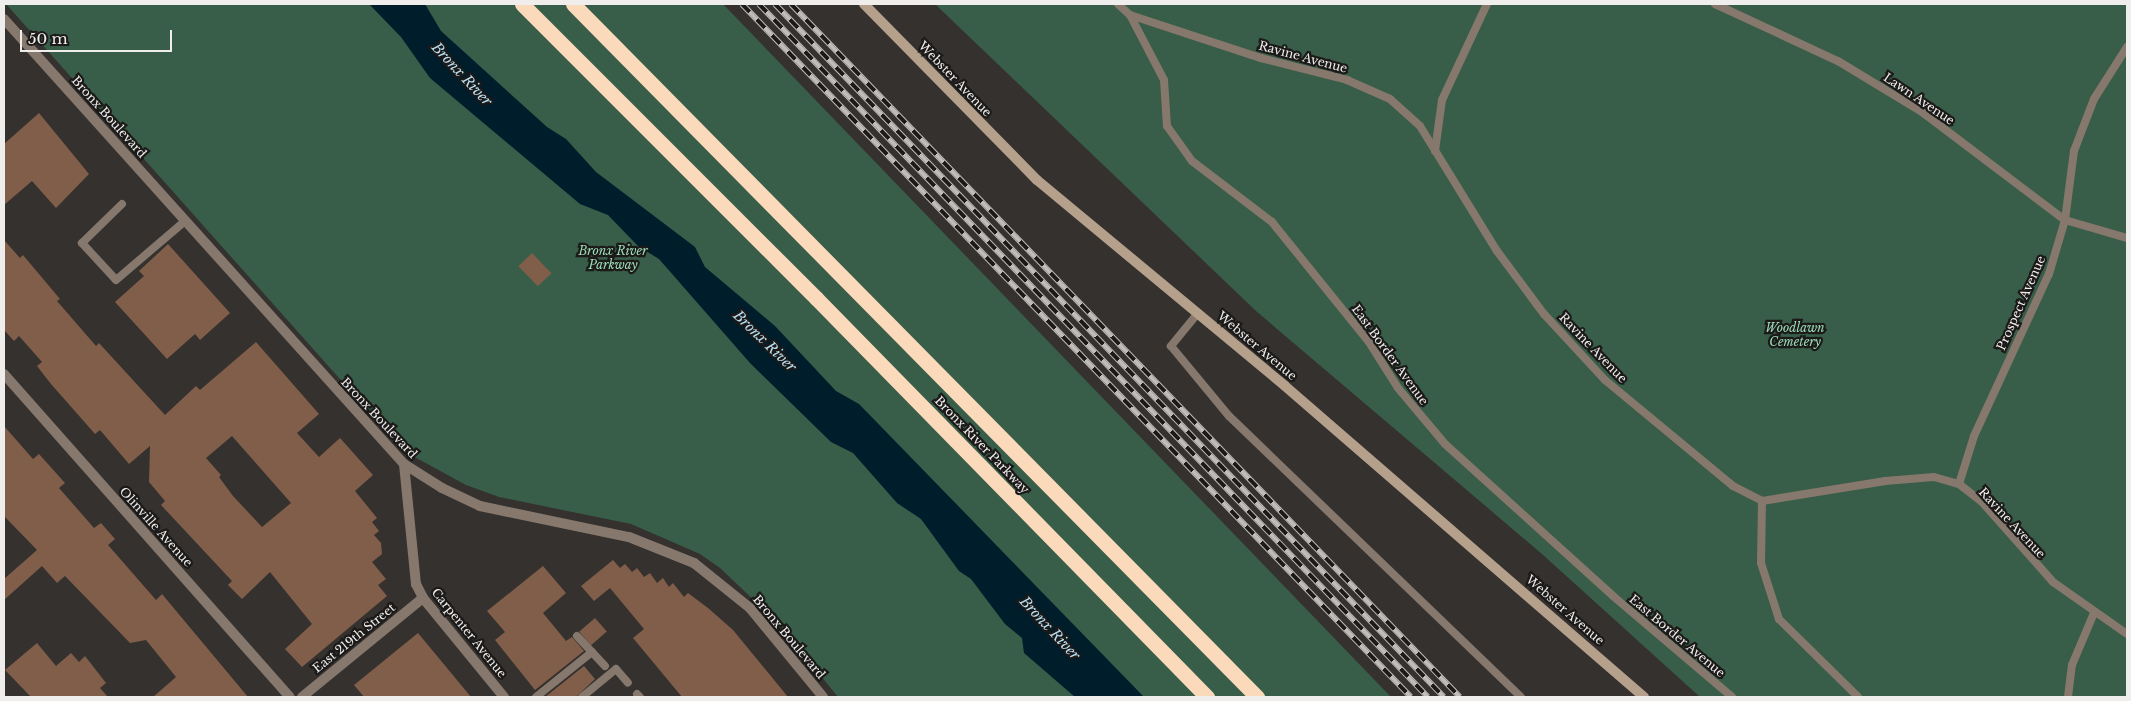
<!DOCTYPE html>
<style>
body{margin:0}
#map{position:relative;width:2131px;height:701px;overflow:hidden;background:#35312f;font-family:"Libre Baskerville",serif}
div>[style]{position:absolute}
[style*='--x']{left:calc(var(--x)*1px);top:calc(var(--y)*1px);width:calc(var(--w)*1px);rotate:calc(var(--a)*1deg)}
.green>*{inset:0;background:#385d48}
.water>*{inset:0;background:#001d2b}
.building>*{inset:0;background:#805e49;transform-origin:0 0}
.service>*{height:8px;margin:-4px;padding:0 4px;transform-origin:4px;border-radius:4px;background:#86786c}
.minor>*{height:10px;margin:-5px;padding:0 5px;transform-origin:5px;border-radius:5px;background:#86786c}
.secondary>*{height:10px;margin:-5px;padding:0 5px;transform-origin:5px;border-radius:5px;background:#b5a08c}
.motorway>*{height:15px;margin:-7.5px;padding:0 7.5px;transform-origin:7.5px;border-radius:7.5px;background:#fbd9bb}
.rail>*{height:5.5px;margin-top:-2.75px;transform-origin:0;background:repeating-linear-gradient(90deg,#1b1a19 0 11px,#bfbcbb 0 22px);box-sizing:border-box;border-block:1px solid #bfbcbb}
span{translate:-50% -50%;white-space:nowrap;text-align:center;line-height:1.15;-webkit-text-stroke:4.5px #1b1a19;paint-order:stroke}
.street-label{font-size:12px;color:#f0eeed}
.park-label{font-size:12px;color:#9ddeb8;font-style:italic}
.water-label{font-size:14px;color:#b9e1f6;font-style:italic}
.frame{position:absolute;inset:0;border:5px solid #f0eeed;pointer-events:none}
.scale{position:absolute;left:20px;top:30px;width:152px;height:22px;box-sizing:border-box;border:2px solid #f0eeed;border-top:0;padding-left:6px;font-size:15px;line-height:18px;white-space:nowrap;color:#f0eeed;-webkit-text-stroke:4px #1b1a19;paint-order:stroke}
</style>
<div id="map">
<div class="green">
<div style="clip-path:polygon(6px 4px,723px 4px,1391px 697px,838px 697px,777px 622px,720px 568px,700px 554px,631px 524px,499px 497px,466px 485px,411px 455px,395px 441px)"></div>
<div style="clip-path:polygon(935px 4px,2127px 4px,2127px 697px,1700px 697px,1542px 554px,1256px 311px)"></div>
</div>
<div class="water">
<div style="clip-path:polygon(369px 4px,425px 4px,441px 31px,547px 127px,566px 139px,596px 172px,695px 247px,705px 267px,775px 326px,836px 391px,859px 404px,1144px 697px,1075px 697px,1024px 653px,1022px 638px,1005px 624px,971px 579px,959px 571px,921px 519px,897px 503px,853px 453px,831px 442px,750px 363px,659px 259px,638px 246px,608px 215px,580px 204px,430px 78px,401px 37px)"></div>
</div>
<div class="building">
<div style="clip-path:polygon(39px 113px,89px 174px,56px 208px,32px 181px,4px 205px,4px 144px)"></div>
<div style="clip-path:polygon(evenodd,4px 240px,20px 258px,23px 255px,60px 299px,57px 301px,96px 346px,99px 343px,165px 415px,196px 386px,200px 390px,256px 342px,319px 414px,297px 433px,319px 457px,340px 438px,373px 475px,355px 491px,377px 518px,372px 522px,379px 531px,374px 535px,381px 543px,382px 554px,372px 562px,386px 579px,378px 585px,387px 596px,302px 667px,285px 649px,312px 624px,270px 572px,242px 599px,228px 585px,232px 581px,161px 505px,165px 501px,149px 482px,150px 446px,129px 464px,100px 430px,95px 434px,51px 384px,37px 366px,42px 362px,19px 336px,14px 341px,4px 330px,4px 240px,232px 436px,291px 503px,262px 527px,233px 496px,219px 477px,221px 475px,206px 458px,232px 436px)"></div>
<div style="clip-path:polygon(168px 244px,230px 313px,200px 340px,195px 334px,167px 359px,115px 302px,144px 276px,139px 271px)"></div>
<div style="left:532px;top:253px;width:28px;height:19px;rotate:46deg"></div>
<div style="clip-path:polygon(4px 426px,33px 459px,39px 454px,65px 483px,59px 488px,94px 528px,101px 523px,115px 539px,108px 545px,129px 569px,156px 600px,162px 594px,248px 697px,153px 697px,176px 677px,146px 640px,130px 643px,65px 576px,57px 583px,42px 566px,4px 600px,4px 579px,37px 550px,4px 516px)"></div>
<div style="clip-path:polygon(613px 560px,620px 568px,625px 564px,632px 572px,637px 568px,644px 577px,650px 573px,657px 583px,663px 578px,669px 587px,673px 583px,684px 597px,688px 593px,708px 608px,733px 630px,788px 697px,682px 697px,633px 638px,644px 629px,610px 588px,594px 601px,581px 586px)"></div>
<div style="clip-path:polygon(543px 566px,566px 593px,543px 613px,566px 641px,572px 637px,584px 651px,535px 690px,495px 640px,505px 632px,487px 611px)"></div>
<div style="left:595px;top:618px;width:18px;height:21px;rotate:49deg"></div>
<div style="clip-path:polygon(418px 633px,471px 697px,364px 697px,354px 685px)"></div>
<div style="clip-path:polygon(37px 643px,56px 666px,71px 653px,79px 662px,85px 656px,106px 683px,100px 688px,108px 697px,31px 697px,5px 670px)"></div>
<div style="clip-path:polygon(584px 666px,595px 679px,576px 697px,545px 697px)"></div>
</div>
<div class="service">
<div style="--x:1118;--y:4;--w:16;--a:43"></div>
<div style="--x:1130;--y:15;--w:73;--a:62.4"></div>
<div style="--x:1164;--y:80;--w:46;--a:86.3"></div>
<div style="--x:1167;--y:126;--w:43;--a:54.5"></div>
<div style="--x:1192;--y:161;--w:101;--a:37.3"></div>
<div style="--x:1272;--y:222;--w:154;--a:51.1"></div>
<div style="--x:1369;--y:342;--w:54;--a:57.8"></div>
<div style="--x:1398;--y:388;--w:73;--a:50"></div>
<div style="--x:1445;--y:444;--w:227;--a:42.1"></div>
<div style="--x:1613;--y:596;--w:156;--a:40.3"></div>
<div style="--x:1715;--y:4;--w:136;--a:24.9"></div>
<div style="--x:1838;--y:61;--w:98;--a:31.3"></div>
<div style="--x:1922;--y:112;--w:179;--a:37.1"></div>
<div style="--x:2065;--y:220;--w:65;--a:16.2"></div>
<div style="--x:1130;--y:15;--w:138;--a:18.2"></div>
<div style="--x:1261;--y:58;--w:89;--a:14.3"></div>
<div style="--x:1347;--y:80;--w:47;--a:23.8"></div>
<div style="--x:1390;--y:99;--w:40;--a:42"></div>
<div style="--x:1420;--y:126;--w:147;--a:58.4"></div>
<div style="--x:1497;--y:251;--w:79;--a:53.3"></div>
<div style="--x:1544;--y:314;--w:90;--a:47.3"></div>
<div style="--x:1605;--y:380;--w:166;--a:39.6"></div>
<div style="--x:1733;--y:486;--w:33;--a:27"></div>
<div style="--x:1762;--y:501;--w:125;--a:-9.2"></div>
<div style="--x:1885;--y:481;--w:49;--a:-4.7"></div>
<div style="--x:1934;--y:477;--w:26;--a:16"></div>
<div style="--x:1959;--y:484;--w:29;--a:38"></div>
<div style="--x:1982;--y:502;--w:107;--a:48.4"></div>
<div style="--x:2053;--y:582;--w:90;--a:35.1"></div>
<div style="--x:1435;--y:151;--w:51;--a:-82.2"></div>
<div style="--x:1442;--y:100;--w:106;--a:-64.9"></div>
<div style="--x:122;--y:204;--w:56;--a:135.7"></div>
<div style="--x:82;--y:243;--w:50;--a:47.4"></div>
<div style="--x:116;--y:280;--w:91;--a:-40.5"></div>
<div style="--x:1198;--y:313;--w:43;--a:129.3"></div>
<div style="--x:1171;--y:346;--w:91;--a:50.4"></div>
<div style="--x:1229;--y:416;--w:405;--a:43.9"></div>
<div style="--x:1959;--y:484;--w:50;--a:-72.6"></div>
<div style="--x:1974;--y:436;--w:179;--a:-65.2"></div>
<div style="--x:2049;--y:274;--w:56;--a:-73.5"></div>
<div style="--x:2065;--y:220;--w:70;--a:-82.6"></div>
<div style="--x:2074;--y:151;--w:56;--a:-69"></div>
<div style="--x:2094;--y:99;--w:62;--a:-57.6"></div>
<div style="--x:1762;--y:501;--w:62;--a:90.9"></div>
<div style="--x:1761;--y:563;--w:59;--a:72.2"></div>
<div style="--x:1779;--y:619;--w:111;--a:44.6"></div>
<div style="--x:577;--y:636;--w:41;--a:47"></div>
<div style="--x:637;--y:694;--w:4;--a:45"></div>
<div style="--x:536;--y:697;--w:72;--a:-38.8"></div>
<div style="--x:582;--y:697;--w:44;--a:-39.5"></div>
<div style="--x:616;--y:669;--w:18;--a:49"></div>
<div style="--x:2068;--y:697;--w:32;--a:-83"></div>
<div style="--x:2072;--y:665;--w:56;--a:-67.1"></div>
</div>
<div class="minor">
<div style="--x:4;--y:19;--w:598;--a:48.05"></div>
<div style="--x:404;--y:464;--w:45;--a:32.3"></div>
<div style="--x:442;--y:488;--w:42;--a:25.3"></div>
<div style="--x:480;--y:506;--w:152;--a:11.8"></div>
<div style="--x:629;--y:537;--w:70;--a:21.8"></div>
<div style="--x:694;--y:563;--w:72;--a:38.8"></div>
<div style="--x:750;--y:608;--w:115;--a:50.6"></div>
<div style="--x:4;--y:374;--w:431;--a:48.5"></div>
<div style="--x:404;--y:464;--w:121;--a:84.3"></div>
<div style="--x:416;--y:584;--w:16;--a:63"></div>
<div style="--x:423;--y:598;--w:128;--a:50.7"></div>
<div style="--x:302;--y:697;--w:156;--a:-39.3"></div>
</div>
<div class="secondary">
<div style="--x:864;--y:4;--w:247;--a:45.5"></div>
<div style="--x:1037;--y:180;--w:322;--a:39.7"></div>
<div style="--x:1285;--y:386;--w:475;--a:40.9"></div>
</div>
<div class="motorway">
<div style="--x:522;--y:4;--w:416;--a:45"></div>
<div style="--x:816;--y:298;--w:559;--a:45.58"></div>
<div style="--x:573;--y:4;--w:974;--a:45.37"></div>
</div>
<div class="rail">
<div style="--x:742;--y:4;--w:963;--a:46.01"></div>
<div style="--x:759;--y:4;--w:963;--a:46.01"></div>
<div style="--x:775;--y:4;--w:963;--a:46.01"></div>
<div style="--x:791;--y:4;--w:963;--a:46.01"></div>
</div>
<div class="street-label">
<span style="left:1303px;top:57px;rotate:15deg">Ravine Avenue</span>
<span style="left:955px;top:79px;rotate:46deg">Webster Avenue</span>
<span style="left:1919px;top:99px;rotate:34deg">Lawn Avenue</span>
<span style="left:109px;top:117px;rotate:48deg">Bronx Boulevard</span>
<span style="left:2021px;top:303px;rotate:-66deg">Prospect Avenue</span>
<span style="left:1257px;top:346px;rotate:40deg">Webster Avenue</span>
<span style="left:1593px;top:348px;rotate:46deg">Ravine Avenue</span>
<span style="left:1390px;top:355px;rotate:54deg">East Border Avenue</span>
<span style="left:379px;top:418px;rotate:47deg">Bronx Boulevard</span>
<span style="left:982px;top:445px;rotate:46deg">Bronx River Parkway</span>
<span style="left:2012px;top:523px;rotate:47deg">Ravine Avenue</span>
<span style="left:156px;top:527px;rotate:48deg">Olinville Avenue</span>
<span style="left:1565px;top:610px;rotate:41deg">Webster Avenue</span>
<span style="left:469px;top:633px;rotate:51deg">Carpenter Avenue</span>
<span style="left:1677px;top:636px;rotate:40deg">East Border Avenue</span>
<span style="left:789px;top:637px;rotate:50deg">Bronx Boulevard</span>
<span style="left:354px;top:638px;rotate:-39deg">East 219th Street</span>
</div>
<div class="park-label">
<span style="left:613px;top:258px">Bronx River<br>Parkway</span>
<span style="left:1795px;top:335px">Woodlawn<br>Cemetery</span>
</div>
<div class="water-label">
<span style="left:462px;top:74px;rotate:47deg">Bronx River</span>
<span style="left:765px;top:341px;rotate:44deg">Bronx River</span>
<span style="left:1050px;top:628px;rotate:47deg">Bronx River</span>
</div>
<div class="frame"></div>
<div class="scale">50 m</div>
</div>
